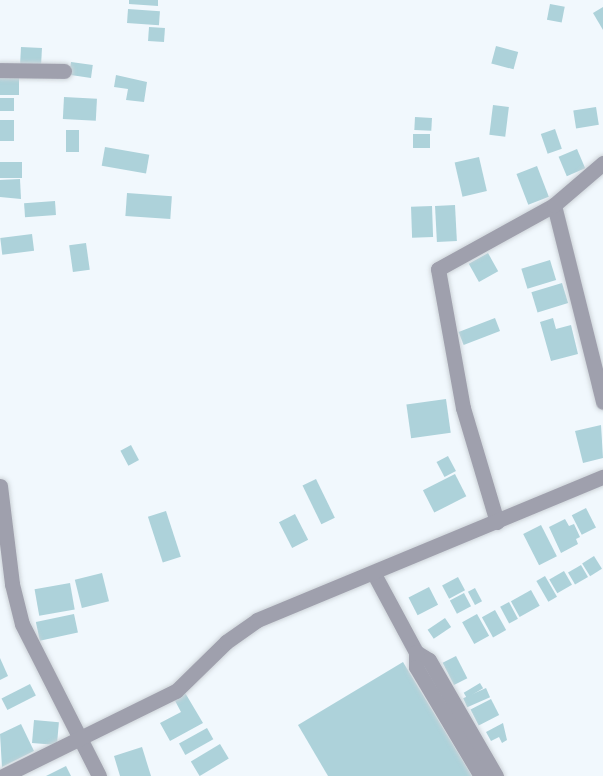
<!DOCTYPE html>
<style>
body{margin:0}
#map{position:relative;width:603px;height:776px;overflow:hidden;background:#f1f8fd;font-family:Lato,sans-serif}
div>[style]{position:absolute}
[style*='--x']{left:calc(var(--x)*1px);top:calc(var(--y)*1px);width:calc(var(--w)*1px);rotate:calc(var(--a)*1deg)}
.building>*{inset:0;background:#add2da;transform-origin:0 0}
.roads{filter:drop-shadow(0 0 2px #cdd3d8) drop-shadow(0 0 2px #cdd3d8)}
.street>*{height:15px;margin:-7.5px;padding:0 7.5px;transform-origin:7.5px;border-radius:7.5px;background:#9fa0ad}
span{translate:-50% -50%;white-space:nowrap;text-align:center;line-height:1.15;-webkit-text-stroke:5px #fff;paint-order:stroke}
</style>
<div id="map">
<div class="building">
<div style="clip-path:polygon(129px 0,158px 0,158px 6px,129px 4px)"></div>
<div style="left:550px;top:4px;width:15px;height:16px;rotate:11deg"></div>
<div style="clip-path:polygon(603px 7px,603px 30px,593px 13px)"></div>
<div style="left:128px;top:9px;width:32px;height:14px;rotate:4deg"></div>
<div style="left:149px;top:27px;width:16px;height:14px;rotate:4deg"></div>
<div style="left:496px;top:46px;width:23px;height:18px;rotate:15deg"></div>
<div style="left:21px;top:47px;width:21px;height:17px;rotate:3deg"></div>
<div style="left:71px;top:62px;width:22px;height:13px;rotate:8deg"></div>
<div style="left:0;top:75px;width:19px;height:20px"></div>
<div style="clip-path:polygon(116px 75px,147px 82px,144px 102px,126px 100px,128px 89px,114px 87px)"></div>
<div style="left:64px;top:97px;width:33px;height:22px;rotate:3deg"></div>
<div style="left:0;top:98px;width:14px;height:13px"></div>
<div style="left:493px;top:105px;width:16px;height:30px;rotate:7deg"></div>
<div style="left:596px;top:107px;width:18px;height:23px;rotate:81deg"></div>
<div style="left:415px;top:117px;width:17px;height:13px;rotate:3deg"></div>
<div style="left:0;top:120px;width:14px;height:21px"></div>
<div style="left:555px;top:129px;width:21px;height:15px;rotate:71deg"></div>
<div style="left:66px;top:130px;width:13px;height:22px"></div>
<div style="left:413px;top:134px;width:17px;height:14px"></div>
<div style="left:105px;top:147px;width:45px;height:19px;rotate:10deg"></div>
<div style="left:577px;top:149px;width:21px;height:20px;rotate:67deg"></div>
<div style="left:479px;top:157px;width:35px;height:25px;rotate:77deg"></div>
<div style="left:0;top:162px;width:22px;height:16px"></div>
<div style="left:537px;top:166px;width:33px;height:22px;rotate:69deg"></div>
<div style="clip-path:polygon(20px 179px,21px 199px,0 197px,0 180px)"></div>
<div style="left:127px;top:193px;width:45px;height:23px;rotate:4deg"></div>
<div style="left:55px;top:201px;width:14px;height:31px;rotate:86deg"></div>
<div style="left:455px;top:205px;width:36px;height:20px;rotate:87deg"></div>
<div style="left:432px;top:206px;width:31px;height:21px;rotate:88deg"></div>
<div style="left:32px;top:234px;width:17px;height:32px;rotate:83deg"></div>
<div style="left:86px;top:243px;width:27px;height:17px;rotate:82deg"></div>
<div style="left:488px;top:253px;width:21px;height:22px;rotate:61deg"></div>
<div style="left:550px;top:260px;width:21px;height:30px;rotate:73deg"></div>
<div style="left:562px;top:283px;width:21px;height:32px;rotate:73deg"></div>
<div style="left:495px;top:318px;width:14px;height:39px;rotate:69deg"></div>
<div style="clip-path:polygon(553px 318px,556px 329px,571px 325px,578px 354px,551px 361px,540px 322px)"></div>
<div style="left:446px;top:399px;width:34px;height:40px;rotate:82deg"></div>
<div style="clip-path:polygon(601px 425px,603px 458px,583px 463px,575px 431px)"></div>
<div style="left:131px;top:445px;width:17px;height:12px;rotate:62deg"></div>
<div style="left:448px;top:456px;width:17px;height:13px;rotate:62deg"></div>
<div style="left:455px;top:474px;width:25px;height:36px;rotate:63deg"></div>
<div style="left:316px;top:479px;width:43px;height:15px;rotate:64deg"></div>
<div style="left:586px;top:508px;width:22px;height:16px;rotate:63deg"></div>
<div style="left:166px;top:511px;width:48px;height:19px;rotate:72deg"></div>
<div style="left:295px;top:514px;width:29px;height:18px;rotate:63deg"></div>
<div style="clip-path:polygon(565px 519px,569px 526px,574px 524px,580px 537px,576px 539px,578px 544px,561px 553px,549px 527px)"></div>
<div style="left:541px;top:525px;width:35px;height:20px;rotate:63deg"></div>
<div style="left:594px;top:556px;width:15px;height:14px;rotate:58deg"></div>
<div style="left:581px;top:565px;width:14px;height:15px;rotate:60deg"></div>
<div style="left:564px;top:571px;width:16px;height:17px;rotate:60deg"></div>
<div style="left:102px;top:573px;width:29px;height:28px;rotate:76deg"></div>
<div style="left:545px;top:576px;width:24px;height:10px;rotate:60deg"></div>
<div style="left:458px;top:577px;width:15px;height:18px;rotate:62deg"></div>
<div style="left:70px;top:583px;width:27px;height:36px;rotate:80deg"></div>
<div style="left:429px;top:587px;width:20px;height:23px;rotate:63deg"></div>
<div style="left:475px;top:588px;width:15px;height:8px;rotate:62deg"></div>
<div style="left:531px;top:590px;width:18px;height:23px;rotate:61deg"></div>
<div style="left:464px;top:593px;width:15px;height:16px;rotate:62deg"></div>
<div style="left:509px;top:602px;width:19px;height:10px;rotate:62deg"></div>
<div style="left:495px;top:610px;width:23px;height:15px;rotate:61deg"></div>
<div style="left:74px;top:614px;width:19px;height:39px;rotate:78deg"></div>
<div style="left:477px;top:614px;width:25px;height:17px;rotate:61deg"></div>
<div style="left:445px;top:618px;width:11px;height:21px;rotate:56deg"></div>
<div style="left:456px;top:656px;width:25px;height:15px;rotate:63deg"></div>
<div style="clip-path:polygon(0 658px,8px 676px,0 680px)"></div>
<div style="clip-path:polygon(403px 662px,472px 776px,328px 776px,298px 725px)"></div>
<div style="left:480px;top:683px;width:6px;height:19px;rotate:59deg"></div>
<div style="left:30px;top:684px;width:13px;height:32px;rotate:63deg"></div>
<div style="left:486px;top:688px;width:10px;height:25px;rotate:66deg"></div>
<div style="clip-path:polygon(184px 691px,203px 723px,170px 741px,160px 723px,181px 712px,173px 697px)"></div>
<div style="left:491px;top:699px;width:18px;height:23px;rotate:63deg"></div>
<div style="left:34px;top:720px;width:25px;height:23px;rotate:5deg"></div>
<div style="clip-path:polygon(503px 723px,507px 740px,502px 743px,499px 737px,491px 741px,486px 732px)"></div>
<div style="clip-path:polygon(21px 724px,34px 751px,2px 767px,0 734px)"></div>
<div style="left:207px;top:728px;width:13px;height:32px;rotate:61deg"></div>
<div style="left:220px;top:744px;width:17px;height:34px;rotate:59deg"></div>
<div style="clip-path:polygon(142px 747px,151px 776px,120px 776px,114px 756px)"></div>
<div style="clip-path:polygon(66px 766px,71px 776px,46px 776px)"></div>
</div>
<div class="roads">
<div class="street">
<div style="--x:0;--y:70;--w:64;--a:0.9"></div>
<div style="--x:554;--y:205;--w:203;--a:76"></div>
<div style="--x:0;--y:486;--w:99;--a:83"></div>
<div style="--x:12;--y:584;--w:41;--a:76"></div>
<div style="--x:22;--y:624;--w:170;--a:63.1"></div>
<div style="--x:497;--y:522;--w:119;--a:-106.6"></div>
<div style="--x:463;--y:408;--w:141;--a:-100.2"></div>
<div style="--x:438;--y:269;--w:132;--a:-28.9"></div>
<div style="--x:554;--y:205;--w:65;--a:-40.6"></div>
<div style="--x:374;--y:574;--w:89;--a:61.7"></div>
<div style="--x:416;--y:652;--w:15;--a:32"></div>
<div style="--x:429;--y:660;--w:134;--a:60"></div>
<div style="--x:416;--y:652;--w:15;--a:90"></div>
<div style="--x:416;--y:667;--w:127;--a:59.2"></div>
<div style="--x:3;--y:776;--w:193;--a:-26.2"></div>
<div style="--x:176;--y:691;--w:70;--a:-44.4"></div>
<div style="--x:226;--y:642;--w:38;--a:-35"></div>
<div style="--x:257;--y:620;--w:374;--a:-22.5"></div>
</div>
</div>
</div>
